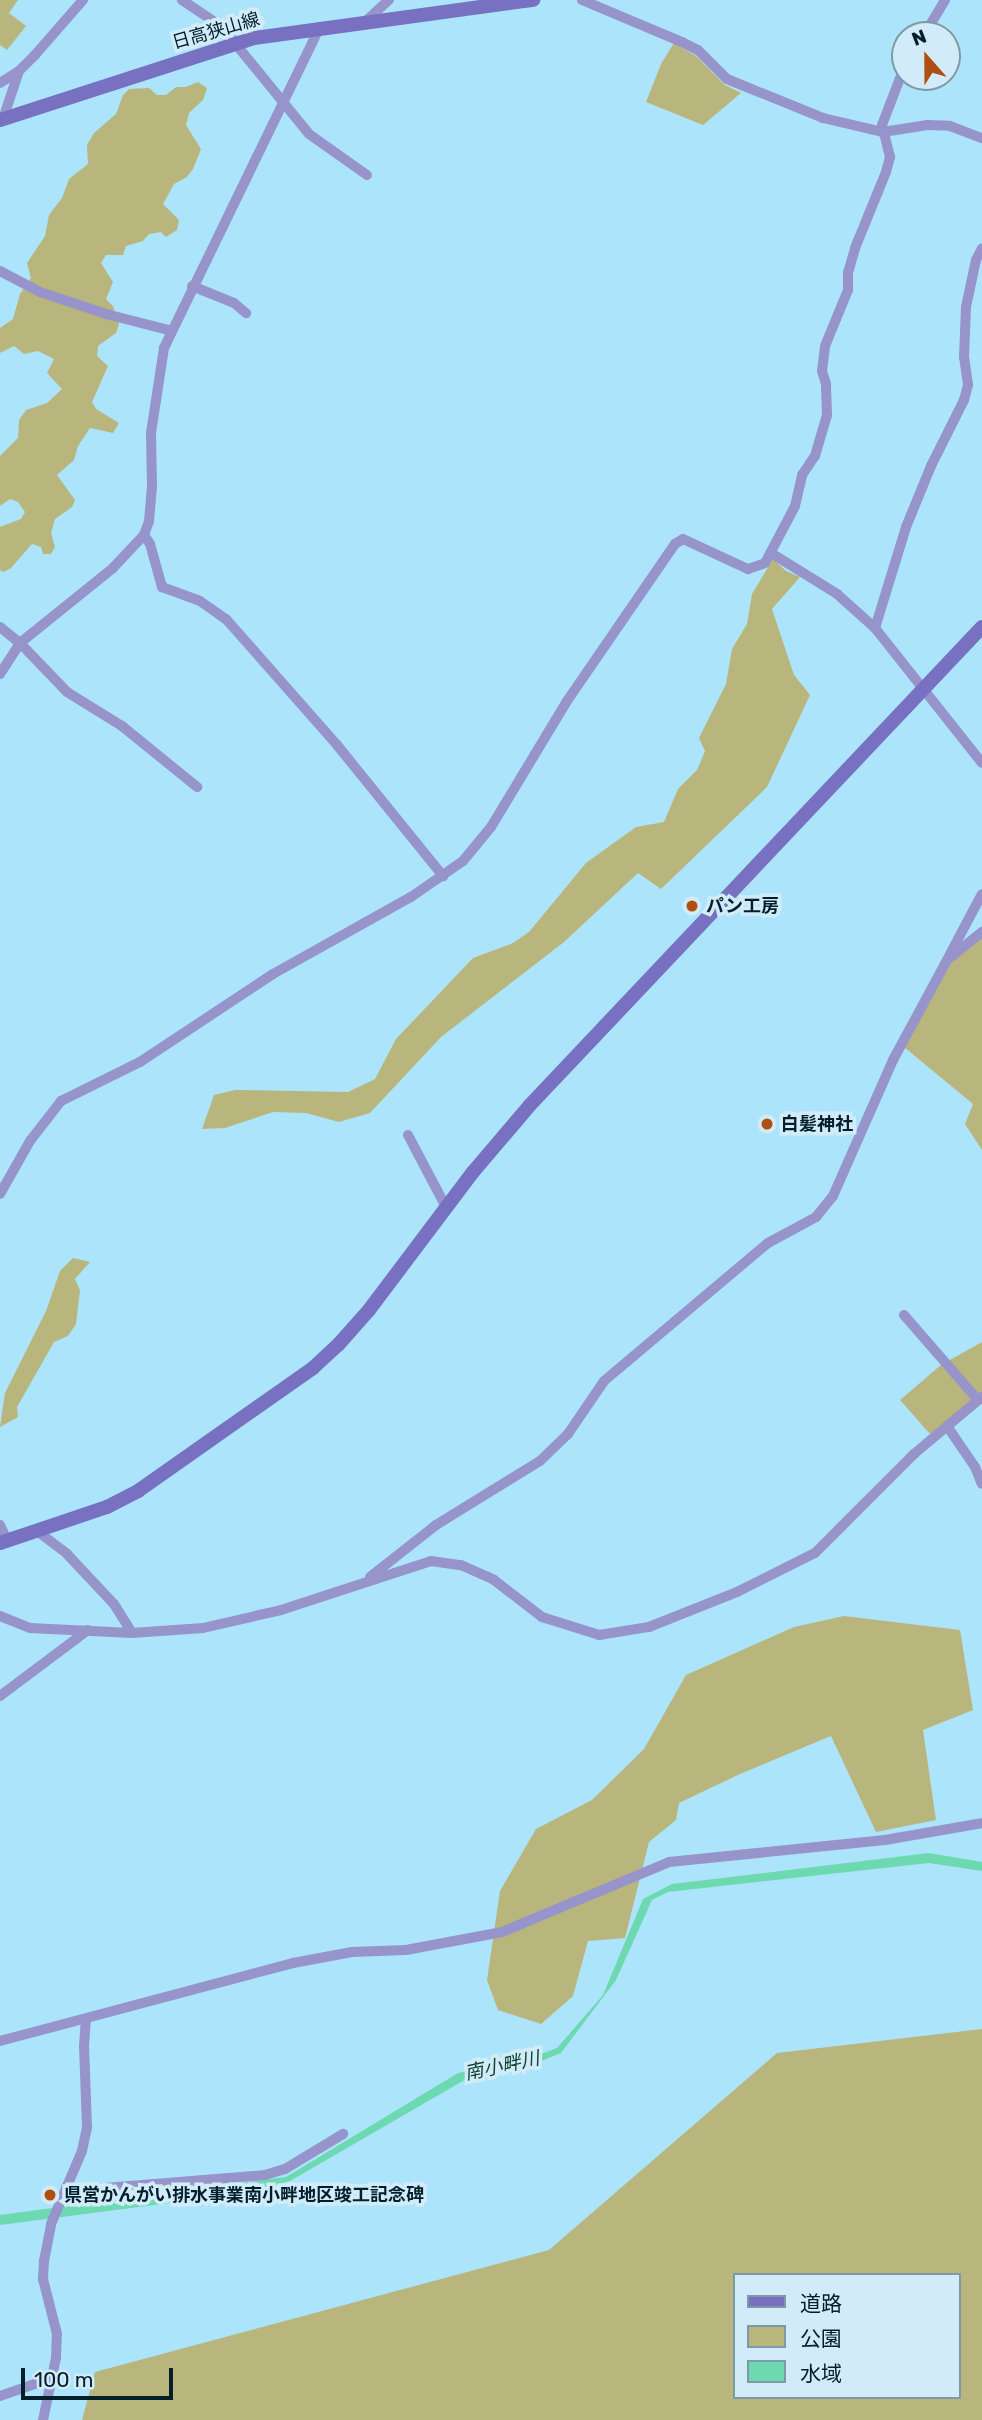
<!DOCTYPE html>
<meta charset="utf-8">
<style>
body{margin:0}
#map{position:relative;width:982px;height:2420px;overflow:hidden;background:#ace4fc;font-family:Rubik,"Noto Sans JP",sans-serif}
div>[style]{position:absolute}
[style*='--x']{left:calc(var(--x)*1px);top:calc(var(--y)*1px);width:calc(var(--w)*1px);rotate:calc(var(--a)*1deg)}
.green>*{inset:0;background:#b8b67c}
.water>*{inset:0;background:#6dd9b0}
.street>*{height:10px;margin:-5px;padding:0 5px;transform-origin:5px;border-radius:5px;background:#9794cb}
.secondary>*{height:14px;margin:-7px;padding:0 7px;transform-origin:7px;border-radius:7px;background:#7871c1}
.dots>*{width:19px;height:19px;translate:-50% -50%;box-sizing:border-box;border:4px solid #d1ecf8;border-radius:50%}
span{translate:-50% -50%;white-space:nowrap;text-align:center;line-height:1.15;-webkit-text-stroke:7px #d1ecf8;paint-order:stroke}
.street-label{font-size:18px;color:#021f2a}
.poi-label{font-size:18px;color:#021f2a;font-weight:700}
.left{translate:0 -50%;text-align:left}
.water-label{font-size:19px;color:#114130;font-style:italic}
.legend{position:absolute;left:733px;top:2273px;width:228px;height:126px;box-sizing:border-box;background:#d1ecf8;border:2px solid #7e9aa6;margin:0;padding:9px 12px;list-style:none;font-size:21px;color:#021f2a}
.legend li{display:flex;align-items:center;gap:14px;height:35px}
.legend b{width:35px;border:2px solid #7e9aa6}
.north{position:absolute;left:891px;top:21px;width:70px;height:70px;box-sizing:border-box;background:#d1ecf8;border:2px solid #7e9aa6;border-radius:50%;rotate:339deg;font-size:19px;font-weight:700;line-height:28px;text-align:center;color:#021f2a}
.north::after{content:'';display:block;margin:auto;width:24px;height:32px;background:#b14f12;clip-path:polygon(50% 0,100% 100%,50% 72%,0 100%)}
.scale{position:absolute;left:21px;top:2368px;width:152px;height:32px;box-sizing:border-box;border:4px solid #021f2a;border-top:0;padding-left:9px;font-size:21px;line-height:24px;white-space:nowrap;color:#021f2a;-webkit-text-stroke:5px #d1ecf8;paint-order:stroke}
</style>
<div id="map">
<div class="green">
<div style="clip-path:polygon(0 0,18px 0,9px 13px,26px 26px,7px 50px,0 45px)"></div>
<div style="clip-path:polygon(674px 43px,696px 56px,725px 85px,741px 93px,703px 125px,646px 102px,661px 64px)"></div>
<div style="clip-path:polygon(198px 82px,207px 88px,203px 100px,189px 113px,186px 125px,201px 149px,193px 169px,187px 177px,174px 184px,163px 204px,179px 220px,177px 230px,166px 237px,161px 232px,149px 234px,143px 241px,126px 246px,123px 255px,106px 255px,101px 263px,113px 282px,106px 299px,113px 306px,119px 324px,116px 333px,98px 346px,97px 356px,108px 366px,92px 402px,96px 409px,119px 423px,113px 433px,90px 428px,78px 446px,74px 460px,57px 475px,75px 500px,72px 507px,55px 519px,51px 533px,55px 547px,51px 554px,43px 554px,41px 547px,32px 544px,10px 569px,3px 572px,0 570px,0 527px,21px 519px,25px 512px,18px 502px,10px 499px,0 506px,0 456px,18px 438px,19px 420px,26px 410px,47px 403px,62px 389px,47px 373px,54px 359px,38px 351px,24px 354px,14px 346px,0 353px,0 328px,13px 319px,20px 294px,31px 278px,27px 263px,45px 236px,49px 215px,62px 198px,69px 179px,88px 164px,87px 145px,94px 133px,116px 114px,123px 95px,129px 89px,149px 88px,157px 95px,166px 95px,176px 87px,186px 87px)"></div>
<div style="clip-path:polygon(773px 559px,786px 571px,800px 577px,772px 609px,794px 675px,810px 695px,767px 787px,661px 889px,638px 873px,564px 942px,441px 1037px,370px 1113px,339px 1122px,306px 1113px,273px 1112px,225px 1128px,202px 1129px,214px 1095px,235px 1090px,348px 1092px,375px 1079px,396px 1039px,473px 958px,513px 943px,529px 932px,586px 863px,636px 827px,664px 822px,678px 789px,697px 770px,705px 751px,699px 738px,726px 684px,732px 649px,747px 624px,752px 594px)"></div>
<div style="clip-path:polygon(982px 937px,982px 1150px,965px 1124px,973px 1104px,904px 1047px,950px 962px)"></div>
<div style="clip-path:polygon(73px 1258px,90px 1262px,75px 1279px,80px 1290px,76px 1324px,68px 1336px,54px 1342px,17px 1407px,18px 1417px,0 1427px,5px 1393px,46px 1311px,60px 1271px)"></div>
<div style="clip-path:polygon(982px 1342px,982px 1395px,930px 1434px,900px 1400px,941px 1365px)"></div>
<div style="clip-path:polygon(844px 1616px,960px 1630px,973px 1710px,923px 1730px,936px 1820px,876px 1832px,831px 1736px,740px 1774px,679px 1803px,676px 1820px,649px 1842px,625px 1938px,588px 1941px,573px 1996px,541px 2024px,498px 2010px,487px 1980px,500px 1891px,536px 1829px,592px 1800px,644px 1749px,686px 1675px,794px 1627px)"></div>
<div style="clip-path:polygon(evenodd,982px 2029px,982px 2420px,82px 2420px,95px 2372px,549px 2250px,777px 2053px,982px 2029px,735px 2275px,959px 2275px,959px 2397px,735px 2397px,735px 2275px)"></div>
</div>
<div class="water">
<div style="clip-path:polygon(929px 1853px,982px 1862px,982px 1871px,929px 1863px,668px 1892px,652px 1900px,616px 1980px,561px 2053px,534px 2064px,468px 2078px,290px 2181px,239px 2194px,0 2225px,0 2215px,286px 2177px,458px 2073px,533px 2057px,557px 2048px,603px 1995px,643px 1899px,672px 1884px)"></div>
</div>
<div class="street">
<div style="--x:182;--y:0;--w:47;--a:33.7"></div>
<div style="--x:221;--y:26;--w:139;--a:50.8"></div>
<div style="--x:309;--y:134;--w:71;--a:35.3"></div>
<div style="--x:582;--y:0;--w:108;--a:22.8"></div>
<div style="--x:682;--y:42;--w:18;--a:27"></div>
<div style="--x:698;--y:50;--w:41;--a:45"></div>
<div style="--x:727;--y:79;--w:104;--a:22.1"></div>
<div style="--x:823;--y:118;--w:62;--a:13.1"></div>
<div style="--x:883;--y:132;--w:45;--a:-9"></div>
<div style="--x:927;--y:125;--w:23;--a:2"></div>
<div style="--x:950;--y:126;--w:34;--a:21"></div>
<div style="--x:365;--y:22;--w:33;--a:-43"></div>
<div style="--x:924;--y:35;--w:41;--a:-59"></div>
<div style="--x:0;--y:83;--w:22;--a:-32"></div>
<div style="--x:19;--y:71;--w:23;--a:-45"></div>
<div style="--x:35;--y:55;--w:73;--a:-48.9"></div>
<div style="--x:3;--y:119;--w:51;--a:-71.6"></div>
<div style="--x:0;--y:271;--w:45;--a:27.7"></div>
<div style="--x:40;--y:292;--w:70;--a:18.4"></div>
<div style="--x:106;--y:314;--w:68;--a:14.4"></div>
<div style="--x:192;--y:286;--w:45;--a:22"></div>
<div style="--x:234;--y:303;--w:16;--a:40"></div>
<div style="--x:144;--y:535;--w:11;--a:56"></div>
<div style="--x:150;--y:544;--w:45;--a:74.4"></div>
<div style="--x:162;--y:587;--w:40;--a:20.2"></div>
<div style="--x:200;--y:601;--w:32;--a:35"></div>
<div style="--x:226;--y:619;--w:168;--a:48.6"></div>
<div style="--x:337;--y:745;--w:169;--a:51"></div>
<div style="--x:771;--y:553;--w:78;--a:31.8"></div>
<div style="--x:837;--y:594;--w:51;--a:41.8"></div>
<div style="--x:875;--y:628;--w:172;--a:51.6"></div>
<div style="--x:0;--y:627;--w:26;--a:39"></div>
<div style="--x:20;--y:643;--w:68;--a:46.2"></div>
<div style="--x:67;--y:692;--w:65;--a:31.7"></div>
<div style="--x:122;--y:726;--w:97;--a:39.1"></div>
<div style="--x:875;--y:628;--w:106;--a:-72.9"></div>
<div style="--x:906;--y:527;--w:66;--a:-67.7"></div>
<div style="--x:931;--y:466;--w:74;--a:-63.4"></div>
<div style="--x:964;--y:400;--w:16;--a:-75"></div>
<div style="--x:968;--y:385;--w:28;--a:-98"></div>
<div style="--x:964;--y:357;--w:50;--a:-87.7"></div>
<div style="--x:966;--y:307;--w:48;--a:-78"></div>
<div style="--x:976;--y:260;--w:13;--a:-63"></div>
<div style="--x:0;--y:674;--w:37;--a:-57"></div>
<div style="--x:20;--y:643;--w:119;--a:-38.9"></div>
<div style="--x:113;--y:568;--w:45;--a:-46.8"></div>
<div style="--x:144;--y:535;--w:15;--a:-70"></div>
<div style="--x:149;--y:521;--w:35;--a:-85"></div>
<div style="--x:152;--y:486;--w:53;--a:-91.1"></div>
<div style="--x:151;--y:433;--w:86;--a:-81.3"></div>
<div style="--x:164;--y:348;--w:357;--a:-64.1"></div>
<div style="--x:949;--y:956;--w:70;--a:-62"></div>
<div style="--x:408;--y:1135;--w:81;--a:62.2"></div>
<div style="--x:0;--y:1194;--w:61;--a:-60.5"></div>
<div style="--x:30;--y:1141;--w:51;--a:-52.2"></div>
<div style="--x:61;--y:1101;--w:88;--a:-26.3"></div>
<div style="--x:140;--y:1062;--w:159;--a:-33.5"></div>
<div style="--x:273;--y:974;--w:158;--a:-29.2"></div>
<div style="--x:411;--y:897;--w:63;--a:-34.7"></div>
<div style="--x:463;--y:861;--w:44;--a:-50.5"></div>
<div style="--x:491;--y:827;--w:147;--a:-58.9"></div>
<div style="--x:567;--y:701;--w:191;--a:-55.5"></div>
<div style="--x:675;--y:544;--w:9;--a:-32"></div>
<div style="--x:683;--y:539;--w:72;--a:24.8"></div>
<div style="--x:748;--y:569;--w:18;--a:-19"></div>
<div style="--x:765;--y:563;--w:64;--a:-62.2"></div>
<div style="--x:795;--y:506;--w:32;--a:-77"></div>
<div style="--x:802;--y:475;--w:23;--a:-56"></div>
<div style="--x:815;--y:456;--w:43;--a:-73.7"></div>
<div style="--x:827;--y:415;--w:31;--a:-92"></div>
<div style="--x:826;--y:384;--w:14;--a:-107"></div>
<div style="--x:822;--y:371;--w:25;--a:-83"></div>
<div style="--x:825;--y:346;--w:61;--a:-67.7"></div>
<div style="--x:848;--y:290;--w:17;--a:-90"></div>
<div style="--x:848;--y:273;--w:26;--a:-74"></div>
<div style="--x:855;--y:248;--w:82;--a:-67.8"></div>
<div style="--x:886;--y:172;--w:16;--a:-75"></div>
<div style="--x:890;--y:157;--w:33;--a:-104"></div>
<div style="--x:882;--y:125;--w:64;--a:-69"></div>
<div style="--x:904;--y:1315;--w:113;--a:49"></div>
<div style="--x:947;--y:1426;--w:50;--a:55.7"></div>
<div style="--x:975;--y:1467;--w:18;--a:68"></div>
<div style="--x:0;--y:1525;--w:17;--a:65"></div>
<div style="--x:37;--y:1531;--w:38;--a:37"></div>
<div style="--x:67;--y:1554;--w:69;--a:46.8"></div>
<div style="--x:114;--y:1604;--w:34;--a:58"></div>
<div style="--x:370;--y:1577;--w:84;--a:-38.2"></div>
<div style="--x:436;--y:1525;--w:122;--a:-31.6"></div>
<div style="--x:540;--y:1461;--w:39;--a:-44"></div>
<div style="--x:568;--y:1434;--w:64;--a:-55.8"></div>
<div style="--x:604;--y:1381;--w:214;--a:-40.1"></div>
<div style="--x:768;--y:1243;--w:55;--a:-28.4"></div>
<div style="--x:816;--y:1217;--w:27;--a:-51"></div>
<div style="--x:833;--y:1196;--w:149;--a:-66.2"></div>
<div style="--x:893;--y:1060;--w:114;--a:-61.6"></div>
<div style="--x:947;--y:960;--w:45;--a:-38.7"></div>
<div style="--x:0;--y:1616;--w:32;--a:22"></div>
<div style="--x:30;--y:1628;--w:102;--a:2.8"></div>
<div style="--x:132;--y:1633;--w:71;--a:-4"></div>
<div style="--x:203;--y:1628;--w:80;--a:-13"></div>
<div style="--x:281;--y:1610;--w:158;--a:-18.1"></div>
<div style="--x:431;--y:1561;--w:30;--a:8"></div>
<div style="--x:461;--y:1565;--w:36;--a:24"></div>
<div style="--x:494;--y:1580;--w:61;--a:37.6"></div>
<div style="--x:542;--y:1617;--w:60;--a:17.5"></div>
<div style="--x:599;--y:1635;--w:51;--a:-9.1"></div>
<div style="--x:649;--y:1627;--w:95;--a:-21.7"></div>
<div style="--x:737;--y:1592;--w:87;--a:-26.6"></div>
<div style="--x:815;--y:1553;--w:140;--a:-45"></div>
<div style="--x:914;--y:1454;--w:89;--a:-40"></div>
<div style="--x:0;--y:1696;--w:110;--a:-36.9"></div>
<div style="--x:0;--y:2041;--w:303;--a:-14.9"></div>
<div style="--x:293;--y:1963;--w:60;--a:-10.6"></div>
<div style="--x:352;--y:1952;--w:54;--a:-2.1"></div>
<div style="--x:406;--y:1950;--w:98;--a:-10.6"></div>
<div style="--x:502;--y:1932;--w:181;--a:-22.7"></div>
<div style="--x:669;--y:1862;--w:217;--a:-5.8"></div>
<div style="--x:885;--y:1840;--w:98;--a:-9.9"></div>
<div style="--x:66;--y:2187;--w:14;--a:12"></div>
<div style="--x:80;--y:2190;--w:186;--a:-4.6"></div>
<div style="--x:265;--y:2175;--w:21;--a:-17"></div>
<div style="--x:285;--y:2169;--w:68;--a:-31.1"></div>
<div style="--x:0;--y:2396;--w:55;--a:-19.1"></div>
<div style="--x:43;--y:2420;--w:63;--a:-78.2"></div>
<div style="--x:56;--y:2358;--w:24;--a:-88"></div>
<div style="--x:57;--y:2334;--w:57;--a:-104.3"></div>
<div style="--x:43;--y:2279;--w:18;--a:-87"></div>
<div style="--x:44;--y:2261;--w:38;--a:-79"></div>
<div style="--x:51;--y:2224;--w:79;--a:-67"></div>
<div style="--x:82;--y:2151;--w:25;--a:-78"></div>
<div style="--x:87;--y:2127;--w:81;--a:-92.1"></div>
<div style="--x:84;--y:2046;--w:26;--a:-86"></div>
</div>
<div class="secondary">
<div style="--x:0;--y:120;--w:267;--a:-17.9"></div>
<div style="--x:254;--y:38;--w:282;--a:-7.8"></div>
<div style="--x:0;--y:1543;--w:113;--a:-18.6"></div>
<div style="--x:107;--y:1507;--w:35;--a:-27"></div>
<div style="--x:138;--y:1491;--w:214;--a:-35.1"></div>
<div style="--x:313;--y:1368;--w:34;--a:-43"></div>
<div style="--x:338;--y:1345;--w:47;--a:-48.5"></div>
<div style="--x:369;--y:1310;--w:173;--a:-53"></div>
<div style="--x:473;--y:1172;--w:88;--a:-49.6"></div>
<div style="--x:530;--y:1105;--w:658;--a:-46.6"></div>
</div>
<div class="dots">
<div style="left:692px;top:906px;background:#b14f12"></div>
<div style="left:767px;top:1124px;background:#b14f12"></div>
<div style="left:50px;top:2195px;background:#b14f12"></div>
</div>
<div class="street-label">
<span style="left:216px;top:31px;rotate:-16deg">日高狭山線</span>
</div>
<div class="poi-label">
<span class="left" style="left:706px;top:906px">パン工房</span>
<span class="left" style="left:781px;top:1124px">白髪神社</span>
<span class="left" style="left:64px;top:2195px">県営かんがい排水事業南小畔地区竣工記念碑</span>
</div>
<div class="water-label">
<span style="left:502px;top:2066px;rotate:-12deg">南小畔川</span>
</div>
<ul class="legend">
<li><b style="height:9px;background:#7871c1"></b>道路</li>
<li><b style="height:19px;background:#b8b67c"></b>公園</li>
<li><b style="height:19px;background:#6dd9b0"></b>水域</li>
</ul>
<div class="north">N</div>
<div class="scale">100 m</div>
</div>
